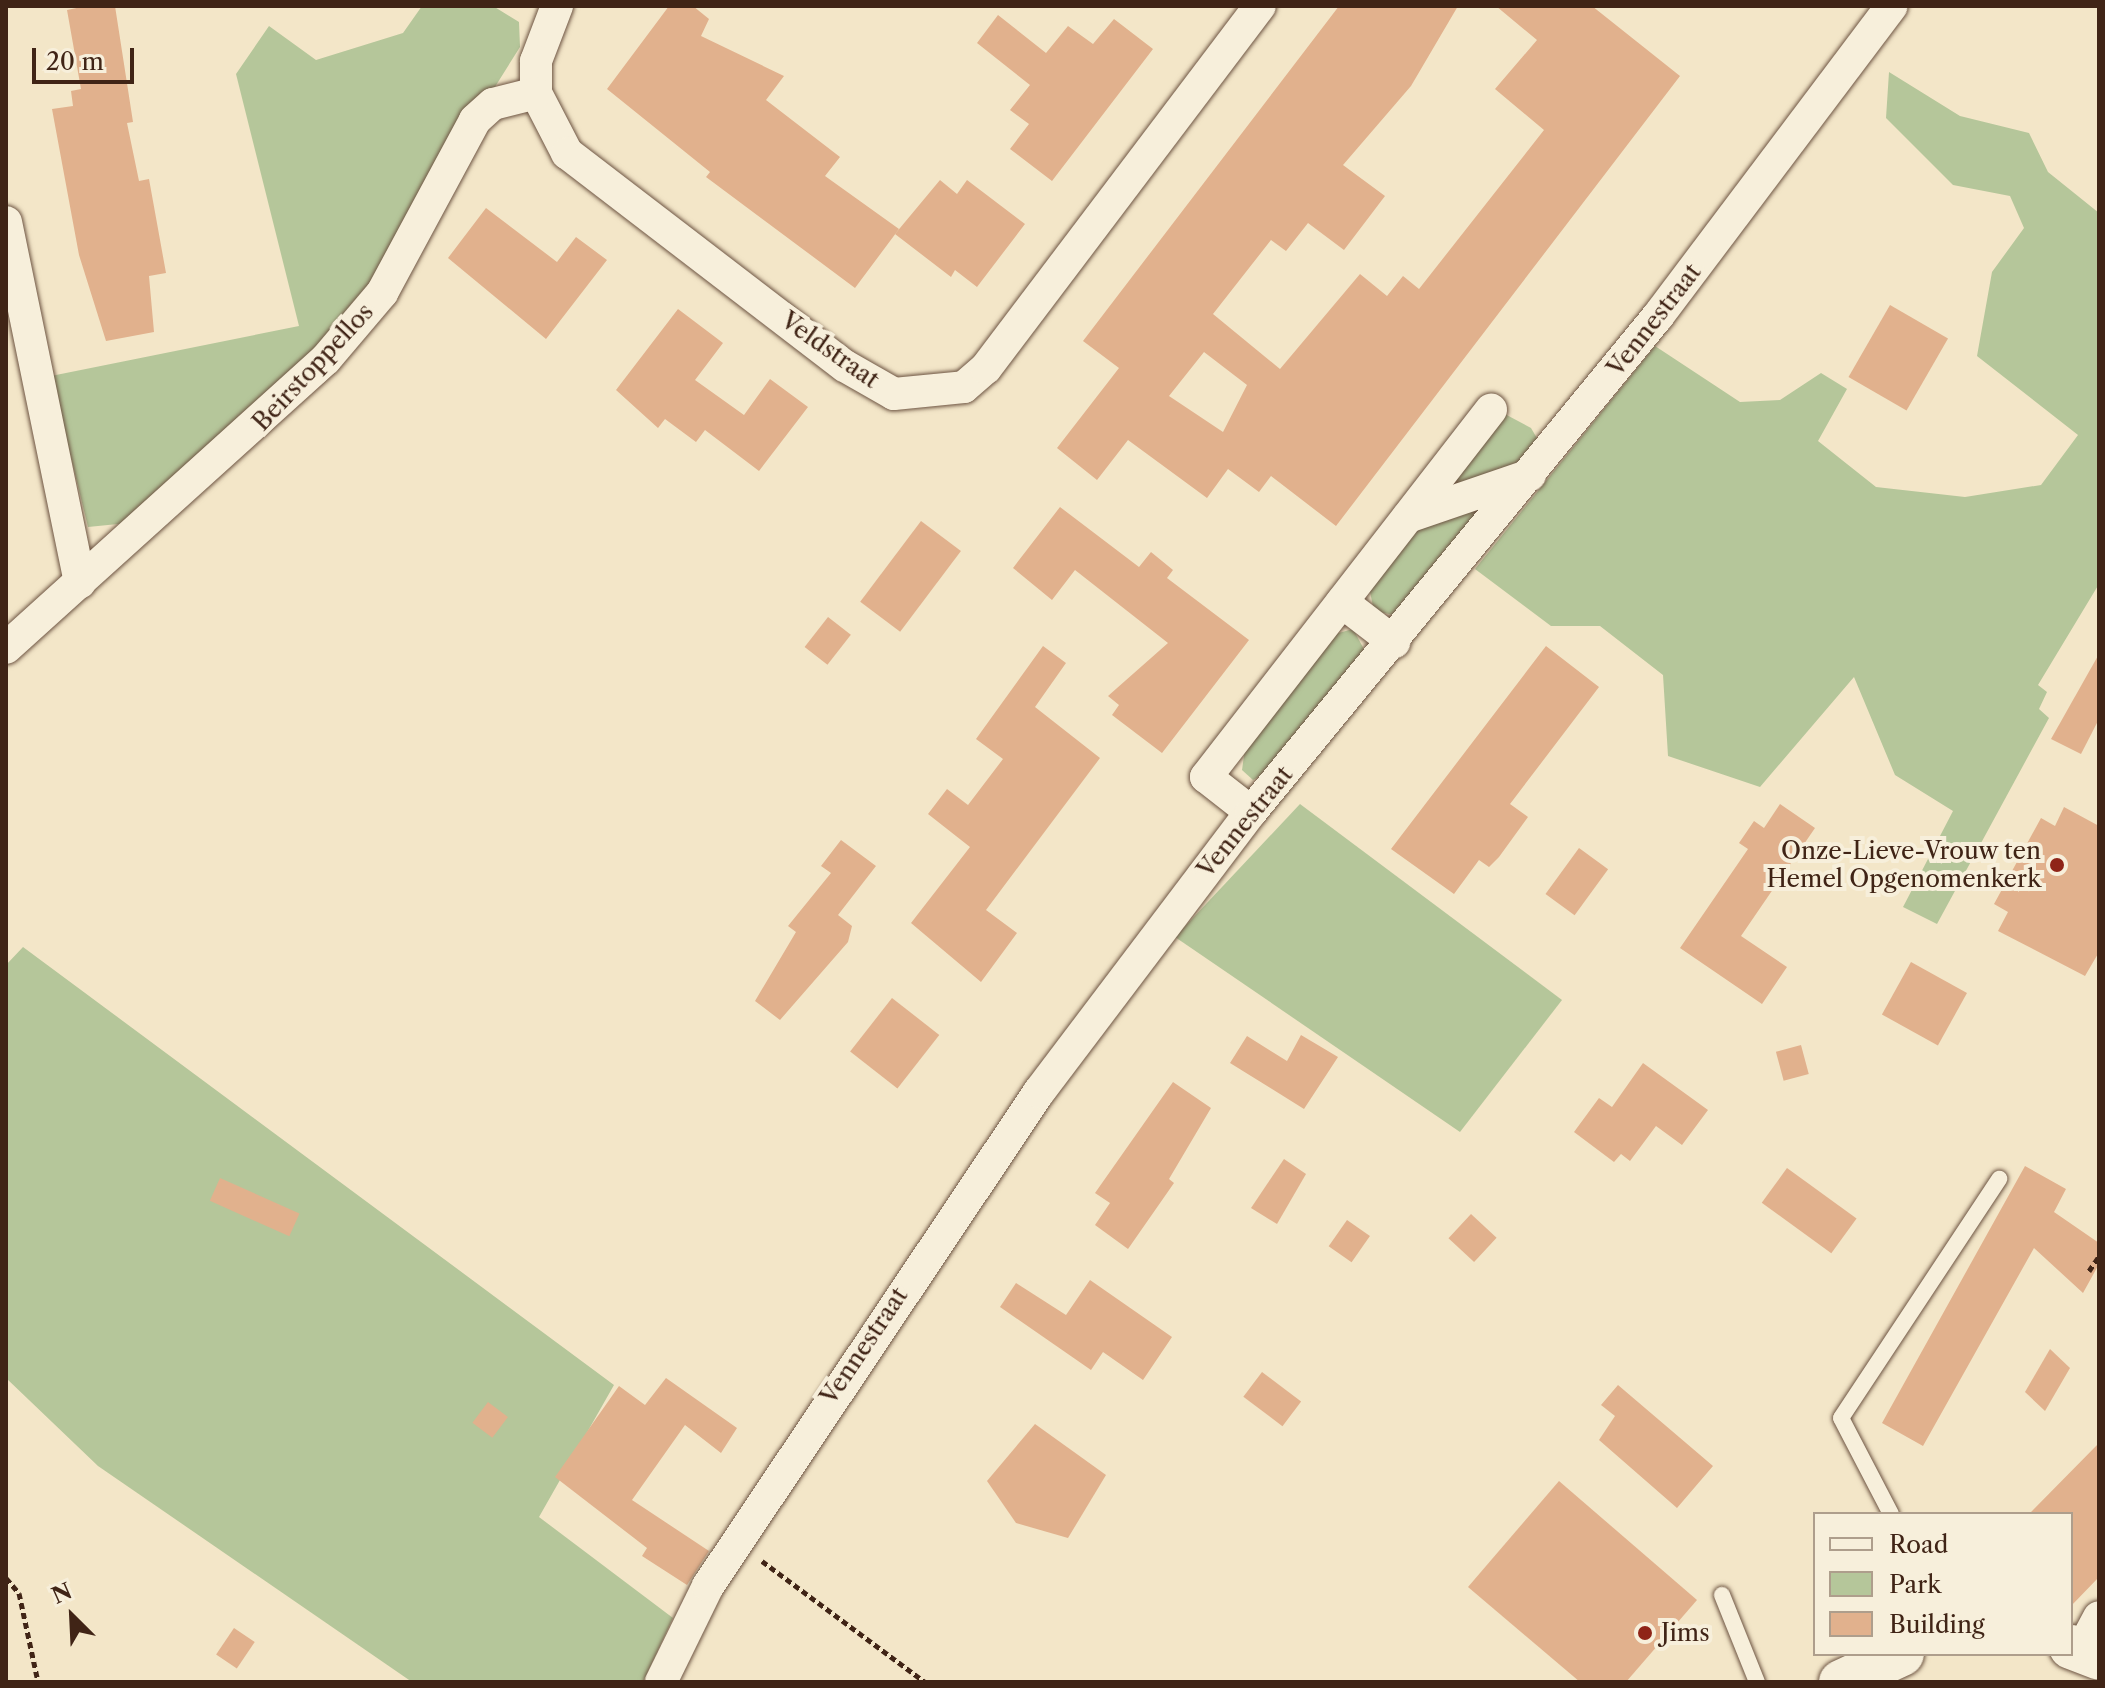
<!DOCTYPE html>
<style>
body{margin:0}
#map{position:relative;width:2105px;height:1688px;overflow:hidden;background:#f3e6c8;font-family:"Libre Caslon Text",serif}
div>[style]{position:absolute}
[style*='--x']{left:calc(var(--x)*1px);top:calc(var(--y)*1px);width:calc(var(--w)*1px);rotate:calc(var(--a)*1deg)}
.green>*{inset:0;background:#b5c69a}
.building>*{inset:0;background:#e1b18d;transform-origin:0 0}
.path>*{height:5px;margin-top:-2.5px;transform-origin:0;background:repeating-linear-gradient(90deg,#402416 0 6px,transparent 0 10px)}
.roads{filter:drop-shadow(0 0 2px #6d5442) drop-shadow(0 0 2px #6d5442)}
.lane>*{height:16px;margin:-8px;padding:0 8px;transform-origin:8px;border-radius:8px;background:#f7efdb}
.street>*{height:32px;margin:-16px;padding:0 16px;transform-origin:16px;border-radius:16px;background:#f7efdb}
.secondary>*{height:44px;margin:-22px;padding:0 22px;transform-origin:22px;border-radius:22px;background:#f7efdb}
.dots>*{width:22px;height:22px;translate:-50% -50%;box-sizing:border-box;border:4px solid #f7efdb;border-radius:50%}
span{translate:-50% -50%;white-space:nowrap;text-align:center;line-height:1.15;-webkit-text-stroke:8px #f7efdb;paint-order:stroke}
.street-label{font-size:24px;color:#402416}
.poi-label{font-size:24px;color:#402416}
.right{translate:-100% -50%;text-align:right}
.left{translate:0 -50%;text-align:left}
.frame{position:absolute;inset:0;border:8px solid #402416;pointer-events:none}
.legend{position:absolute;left:1813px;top:1512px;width:260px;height:144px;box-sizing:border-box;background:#f7efdb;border:2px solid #ae9e8c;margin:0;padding:10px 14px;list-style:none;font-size:24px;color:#402416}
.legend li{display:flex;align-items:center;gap:16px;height:40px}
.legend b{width:40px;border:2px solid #ae9e8c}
.north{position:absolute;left:32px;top:1576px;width:80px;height:80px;-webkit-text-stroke:6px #f7efdb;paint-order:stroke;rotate:336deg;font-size:22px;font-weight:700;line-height:32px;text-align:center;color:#402416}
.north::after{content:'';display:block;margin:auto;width:28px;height:36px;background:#402416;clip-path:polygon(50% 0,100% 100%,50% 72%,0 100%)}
.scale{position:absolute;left:32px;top:48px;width:102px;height:36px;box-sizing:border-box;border:4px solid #402416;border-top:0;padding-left:10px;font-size:24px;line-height:28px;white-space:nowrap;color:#402416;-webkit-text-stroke:6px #f7efdb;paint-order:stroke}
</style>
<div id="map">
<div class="green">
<div style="clip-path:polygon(422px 6px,493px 6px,519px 22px,520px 47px,373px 281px,333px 333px,128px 523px,88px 527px,51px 376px,299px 326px,236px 74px,269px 26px,316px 60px,403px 33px)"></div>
<div style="clip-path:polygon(1889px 72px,1960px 116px,2029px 133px,2048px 172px,2099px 213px,2099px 584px,2038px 685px,2047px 692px,2039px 709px,2049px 718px,1937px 924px,1903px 907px,1953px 811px,1895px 775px,1854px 677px,1760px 787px,1668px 756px,1663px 675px,1600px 626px,1551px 626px,1475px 569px,1655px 346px,1740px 402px,1780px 400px,1821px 373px,1847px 389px,1818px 441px,1876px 487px,1965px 497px,2041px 485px,2078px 435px,1977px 356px,1992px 272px,2024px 228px,2010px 196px,1953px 185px,1886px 118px)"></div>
<div style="clip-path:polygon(1503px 413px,1531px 428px,1541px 445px,1517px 470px,1437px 499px)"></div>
<div style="clip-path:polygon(1505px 494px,1399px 616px,1374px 611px,1369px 587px,1421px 522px)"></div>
<div style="clip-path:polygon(1353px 629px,1365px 651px,1282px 763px,1253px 780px,1242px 770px,1245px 749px,1335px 634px)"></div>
<div style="clip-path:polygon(1300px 804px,1562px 1000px,1460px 1132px,1175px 937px)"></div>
<div style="clip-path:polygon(23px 947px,614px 1385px,539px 1517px,673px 1618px,643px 1682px,412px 1682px,98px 1466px,6px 1378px,6px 965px)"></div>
</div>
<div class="building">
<div style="clip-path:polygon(86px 6px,115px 6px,133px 122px,127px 123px,139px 181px,149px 179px,166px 273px,149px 276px,154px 332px,106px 341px,79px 255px,52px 109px,73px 106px,71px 91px,81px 89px,67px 10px)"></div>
<div style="clip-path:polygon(669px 6px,693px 6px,709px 19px,701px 36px,784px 76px,766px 100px,840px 157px,825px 176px,899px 229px,855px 288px,706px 177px,710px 172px,607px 89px)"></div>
<div style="clip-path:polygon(evenodd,1339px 6px,1458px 6px,1411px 86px,1343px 165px,1385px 196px,1344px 250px,1308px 223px,1286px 251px,1271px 240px,1213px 314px,1280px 369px,1360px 274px,1387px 296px,1403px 276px,1419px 289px,1544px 130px,1495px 89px,1537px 40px,1496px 6px,1592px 6px,1680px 76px,1336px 526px,1271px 476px,1259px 492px,1228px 469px,1207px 498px,1128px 440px,1097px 480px,1057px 448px,1119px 368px,1083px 341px,1339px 6px,1204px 352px,1247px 385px,1223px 432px,1169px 396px,1204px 352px)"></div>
<div style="clip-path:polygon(998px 15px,1046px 53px,1068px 26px,1093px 44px,1114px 19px,1153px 49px,1052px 181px,1010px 149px,1029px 124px,1010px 110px,1030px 85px,977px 43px)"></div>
<div style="clip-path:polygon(940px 180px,957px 194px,967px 180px,1025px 224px,977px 287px,955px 270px,951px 277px,895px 234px)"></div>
<div style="clip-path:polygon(486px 208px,557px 262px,576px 237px,607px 260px,546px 339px,448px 258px)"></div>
<div style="left:1890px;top:305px;width:67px;height:83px;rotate:30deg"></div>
<div style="clip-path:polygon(678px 309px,723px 343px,695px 380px,744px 415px,770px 379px,808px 407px,759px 471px,705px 430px,696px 442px,665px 419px,658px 428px,616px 390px)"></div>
<div style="clip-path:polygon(1060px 507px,1139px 567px,1151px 552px,1173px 570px,1167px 578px,1249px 640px,1162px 753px,1112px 715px,1119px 705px,1108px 696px,1168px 643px,1075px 570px,1052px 600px,1013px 568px)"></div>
<div style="left:921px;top:521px;width:50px;height:101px;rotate:37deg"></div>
<div style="left:828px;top:617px;width:29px;height:38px;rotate:38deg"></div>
<div style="clip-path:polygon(1043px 646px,1066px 663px,1035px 707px,1100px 758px,986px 910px,1017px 933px,981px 982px,911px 923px,970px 847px,928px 814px,947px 789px,968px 805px,1003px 759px,976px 739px)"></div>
<div style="clip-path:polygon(1546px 646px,1599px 687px,1510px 804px,1528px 817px,1499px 857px,1489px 867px,1479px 860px,1454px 894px,1391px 849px)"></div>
<div style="clip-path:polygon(2099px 654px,2099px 719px,2081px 754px,2051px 739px)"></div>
<div style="clip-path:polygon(1780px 804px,1815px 828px,1741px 936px,1787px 967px,1762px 1004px,1680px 948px,1748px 849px,1739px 843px,1754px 821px,1764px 828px)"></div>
<div style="clip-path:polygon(2064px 807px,2099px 826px,2099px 952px,2085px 976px,1998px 931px,2008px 912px,1994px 904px,2041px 818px,2055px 826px)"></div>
<div style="clip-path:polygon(841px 840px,876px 866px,838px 915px,852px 926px,848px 942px,780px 1020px,755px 1001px,796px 932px,788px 926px,831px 873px,821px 866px)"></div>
<div style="left:1579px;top:848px;width:36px;height:57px;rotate:36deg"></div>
<div style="left:1911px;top:962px;width:64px;height:60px;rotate:29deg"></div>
<div style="left:892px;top:998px;width:60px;height:68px;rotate:38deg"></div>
<div style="clip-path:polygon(1301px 1035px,1338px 1057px,1304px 1109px,1230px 1063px,1247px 1036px,1287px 1061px)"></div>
<div style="left:1801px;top:1045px;width:30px;height:26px;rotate:75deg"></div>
<div style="clip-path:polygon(1643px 1063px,1708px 1110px,1682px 1145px,1656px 1126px,1630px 1161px,1621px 1154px,1614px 1162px,1574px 1132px,1599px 1098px,1612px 1107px)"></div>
<div style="clip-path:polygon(1173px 1082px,1211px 1108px,1169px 1179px,1174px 1183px,1128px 1249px,1095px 1225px,1110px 1203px,1095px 1193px)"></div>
<div style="clip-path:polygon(1284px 1159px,1306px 1174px,1277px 1224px,1251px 1208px)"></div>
<div style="clip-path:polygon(2025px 1166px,2066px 1189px,2054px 1212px,2099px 1243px,2099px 1264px,2083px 1293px,2034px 1248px,1923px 1446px,1882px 1423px)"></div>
<div style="left:1787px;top:1168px;width:86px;height:43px;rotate:36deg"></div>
<div style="left:220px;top:1178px;width:87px;height:25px;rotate:24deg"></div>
<div style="left:1471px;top:1214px;width:35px;height:33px;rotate:43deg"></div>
<div style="left:1347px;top:1220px;width:28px;height:32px;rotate:35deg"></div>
<div style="clip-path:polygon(1090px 1280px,1172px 1337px,1143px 1380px,1103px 1352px,1091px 1370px,1000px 1307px,1016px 1283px,1066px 1315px)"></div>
<div style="clip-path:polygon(2050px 1349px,2070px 1368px,2045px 1411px,2025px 1392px)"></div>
<div style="left:1262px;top:1372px;width:49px;height:31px;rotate:37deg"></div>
<div style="clip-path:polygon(666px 1378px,737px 1428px,721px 1453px,685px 1425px,632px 1500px,709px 1551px,687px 1585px,642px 1556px,647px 1548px,555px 1477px,619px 1386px,645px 1405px)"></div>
<div style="clip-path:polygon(1618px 1385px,1713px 1466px,1677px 1508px,1599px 1440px,1615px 1416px,1601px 1405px)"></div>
<div style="left:488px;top:1402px;width:25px;height:26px;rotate:37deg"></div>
<div style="clip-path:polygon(1035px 1424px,1106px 1475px,1068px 1538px,1016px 1523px,987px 1481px)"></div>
<div style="clip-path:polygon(2099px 1443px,2099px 1577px,2071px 1606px,2071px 1514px,2029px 1514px)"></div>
<div style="clip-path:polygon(1559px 1481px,1697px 1600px,1626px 1682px,1580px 1682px,1468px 1587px)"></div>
<div style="left:234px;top:1628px;width:25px;height:32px;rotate:34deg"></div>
</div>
<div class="path">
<div style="--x:2089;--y:1271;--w:18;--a:-56"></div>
<div style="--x:762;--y:1561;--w:203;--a:36.6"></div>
<div style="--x:6;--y:1578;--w:20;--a:49"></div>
<div style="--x:19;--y:1593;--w:91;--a:77.9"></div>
</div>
<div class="roads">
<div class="lane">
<div style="--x:1891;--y:1514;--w:108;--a:-117.5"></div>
<div style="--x:1841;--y:1418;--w:287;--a:-56.5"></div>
<div style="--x:1722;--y:1595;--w:94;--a:68.1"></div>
</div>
<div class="street">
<div style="--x:557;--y:6;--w:59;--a:110.9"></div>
<div style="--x:536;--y:61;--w:32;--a:90"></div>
<div style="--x:536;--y:93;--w:68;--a:62.7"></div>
<div style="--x:567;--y:153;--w:350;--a:37.5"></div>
<div style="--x:845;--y:366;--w:56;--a:29.7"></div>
<div style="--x:894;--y:394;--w:70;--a:-5.7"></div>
<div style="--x:964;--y:387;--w:29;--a:-41"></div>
<div style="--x:986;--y:368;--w:454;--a:-52.9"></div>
<div style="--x:6;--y:222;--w:368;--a:78.4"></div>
<div style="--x:1408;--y:517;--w:129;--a:-19"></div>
<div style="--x:1342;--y:602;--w:66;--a:37.6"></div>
<div style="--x:6;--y:648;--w:431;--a:-42.1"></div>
<div style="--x:326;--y:359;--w:87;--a:-49.7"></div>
<div style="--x:382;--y:293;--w:196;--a:-61.7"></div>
<div style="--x:475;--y:120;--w:24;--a:-42"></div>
<div style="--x:493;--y:104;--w:44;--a:-14.3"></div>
<div style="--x:1251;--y:812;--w:57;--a:-142.1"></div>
<div style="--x:1206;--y:777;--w:465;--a:-52.2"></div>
<div style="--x:2082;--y:1649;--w:36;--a:-62"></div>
<div style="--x:661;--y:1682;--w:107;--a:-63.9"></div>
<div style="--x:708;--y:1586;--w:595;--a:-56.18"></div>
<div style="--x:1039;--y:1092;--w:351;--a:-52.9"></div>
<div style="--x:1251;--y:812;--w:642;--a:-50.63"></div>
<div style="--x:1658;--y:316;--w:388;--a:-53"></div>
</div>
<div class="secondary">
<div style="--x:2071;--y:1647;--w:30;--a:21"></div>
<div style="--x:1841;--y:1682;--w:67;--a:-24.7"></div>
</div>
</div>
<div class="dots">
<div style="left:2057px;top:865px;background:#8f2418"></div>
<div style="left:1645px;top:1633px;background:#8f2418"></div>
</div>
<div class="street-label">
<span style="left:1654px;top:320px;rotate:-52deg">Vennestraat</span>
<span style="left:830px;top:350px;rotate:35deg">Veldstraat</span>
<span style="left:313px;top:367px;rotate:-47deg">Beirstoppellos</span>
<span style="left:1245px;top:822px;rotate:-51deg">Vennestraat</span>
<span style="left:864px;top:1346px;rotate:-56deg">Vennestraat</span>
</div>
<div class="poi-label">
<span class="right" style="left:2041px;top:865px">Onze-Lieve-Vrouw ten<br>Hemel Opgenomenkerk</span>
<span class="left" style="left:1661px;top:1633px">Jims</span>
</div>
<div class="frame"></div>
<ul class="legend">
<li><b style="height:10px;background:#f7efdb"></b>Road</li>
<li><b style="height:22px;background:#b5c69a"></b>Park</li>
<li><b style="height:22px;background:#e1b18d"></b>Building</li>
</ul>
<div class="north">N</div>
<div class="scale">20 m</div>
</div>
